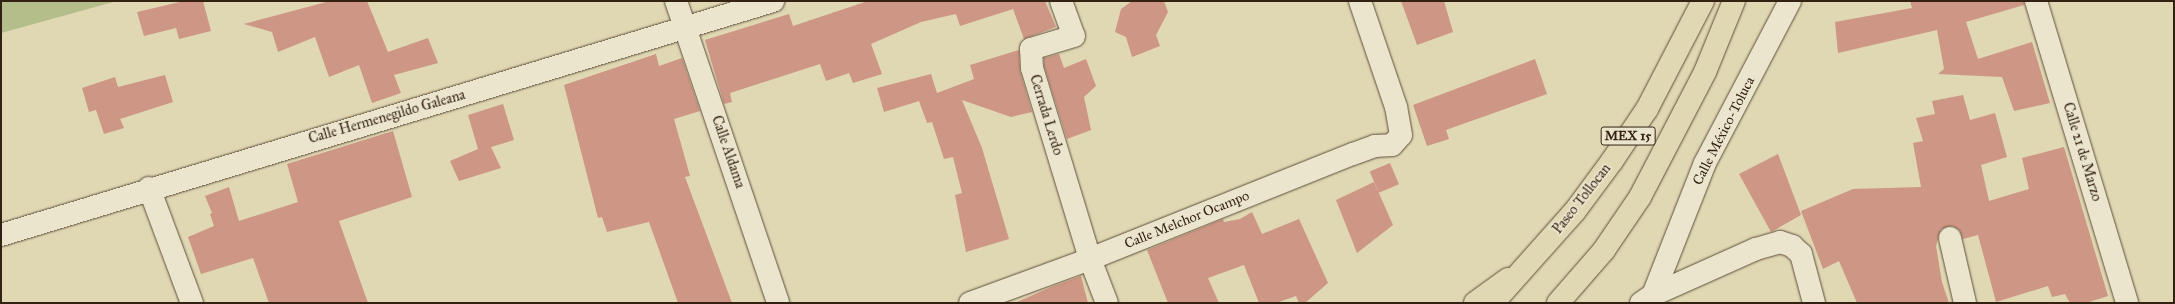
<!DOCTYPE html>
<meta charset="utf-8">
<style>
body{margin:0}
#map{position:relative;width:2175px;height:304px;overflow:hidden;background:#e0d7b3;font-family:"IM FELL Great Primer",serif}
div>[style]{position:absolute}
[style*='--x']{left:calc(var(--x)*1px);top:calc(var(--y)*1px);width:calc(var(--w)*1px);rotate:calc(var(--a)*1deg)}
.green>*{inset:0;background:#b4be8b}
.building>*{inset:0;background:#ce9684;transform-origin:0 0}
.roads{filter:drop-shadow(0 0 1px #5e4e3a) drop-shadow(0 0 1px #5e4e3a)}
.minor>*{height:22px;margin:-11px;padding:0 11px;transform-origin:11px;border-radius:11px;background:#ebe5ce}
.major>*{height:22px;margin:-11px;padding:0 11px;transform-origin:11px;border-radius:11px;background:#e0d7b3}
.highway>*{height:22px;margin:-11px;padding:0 11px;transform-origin:11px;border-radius:11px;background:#e0d7b3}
span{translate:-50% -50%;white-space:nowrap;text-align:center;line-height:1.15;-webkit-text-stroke:3.5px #ebe5ce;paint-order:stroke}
.shield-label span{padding:1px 3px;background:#ebe5ce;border:1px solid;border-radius:3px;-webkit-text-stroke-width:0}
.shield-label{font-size:13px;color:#332112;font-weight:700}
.street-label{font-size:14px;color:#332112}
.frame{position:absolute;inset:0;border:2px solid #332112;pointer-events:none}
</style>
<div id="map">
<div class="green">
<div style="clip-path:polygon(1px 1px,117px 1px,1px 33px)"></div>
</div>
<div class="building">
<div style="clip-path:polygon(184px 1px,203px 1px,211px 31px,179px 39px,176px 28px,144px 36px,137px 12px)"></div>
<div style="clip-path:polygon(330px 1px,367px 1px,388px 52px,428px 38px,438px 63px,394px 75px,401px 93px,372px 103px,359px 65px,329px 77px,315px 37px,278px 52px,272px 32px,244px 24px)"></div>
<div style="clip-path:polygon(868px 1px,1045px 1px,1056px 27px,1024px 39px,1013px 9px,960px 26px,956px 14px,921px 22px,871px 44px,882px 74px,853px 83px,849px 73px,826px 81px,820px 64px,730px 93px,732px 102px,724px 104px,705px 40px,789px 14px,793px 26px)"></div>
<div style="clip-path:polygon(1132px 1px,1164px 1px,1168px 12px,1156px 35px,1160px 46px,1132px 57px,1126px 37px,1115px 32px,1121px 9px)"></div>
<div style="clip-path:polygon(1401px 1px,1444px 1px,1453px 32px,1417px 45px)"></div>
<div style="clip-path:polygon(1910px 1px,2024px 1px,2024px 5px,1966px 22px,1978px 59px,2032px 42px,2050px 103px,2014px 111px,2002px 77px,1938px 74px,1944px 69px,1937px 30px,1838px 53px,1835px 22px,1912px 8px)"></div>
<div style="clip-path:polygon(1019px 50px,1020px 71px,1032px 112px,1011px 117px,962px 100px,982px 148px,1009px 239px,966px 252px,955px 195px,962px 193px,953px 157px,944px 159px,932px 122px,927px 123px,919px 101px,884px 112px,877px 88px,931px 74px,937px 93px,974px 79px,970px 65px)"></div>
<div style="clip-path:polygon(656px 54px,659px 66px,682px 58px,700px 111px,674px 119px,690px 176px,685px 177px,732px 303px,678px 303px,649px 222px,607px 232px,602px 217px,598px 218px,564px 85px)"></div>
<div style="clip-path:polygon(1059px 54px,1064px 68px,1086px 59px,1096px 86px,1084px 97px,1091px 130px,1067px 139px,1044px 66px,1044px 58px)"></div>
<div style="clip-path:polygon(1535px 59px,1547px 94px,1446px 130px,1449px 139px,1427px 146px,1413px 105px)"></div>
<div style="clip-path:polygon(165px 75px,173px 102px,120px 119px,124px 128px,104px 134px,96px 110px,89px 112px,82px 88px,115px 77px,118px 87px)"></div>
<div style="clip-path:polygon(1963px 95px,1970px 120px,1995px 113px,2007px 157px,1981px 165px,1989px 201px,2029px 189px,2022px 158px,2064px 147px,2108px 296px,2086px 303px,2070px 303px,2065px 294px,2052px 297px,2048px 286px,1996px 302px,1978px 235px,1963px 239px,1959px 230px,1953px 226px,1941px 229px,1936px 246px,1942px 282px,1949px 303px,1857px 303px,1839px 261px,1823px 269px,1801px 211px,1853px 189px,1921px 187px,1913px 143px,1923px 141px,1916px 118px,1935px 114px,1932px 101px)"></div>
<div style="clip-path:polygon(503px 104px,514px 140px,491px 147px,501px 168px,459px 181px,450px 161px,478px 149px,468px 115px)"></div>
<div style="clip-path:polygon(393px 131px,412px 197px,339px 221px,368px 303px,269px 303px,253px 258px,201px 274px,188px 237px,214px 226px,210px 214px,212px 213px,205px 196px,229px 187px,239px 221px,298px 202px,287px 164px)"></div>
<div style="clip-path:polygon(1778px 154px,1801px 215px,1771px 232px,1739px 174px)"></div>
<div style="left:1390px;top:163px;width:23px;height:22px;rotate:67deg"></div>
<div style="clip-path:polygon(1374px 182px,1393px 225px,1357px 253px,1336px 200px)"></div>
<div style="clip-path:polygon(1252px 212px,1262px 234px,1299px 219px,1328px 283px,1305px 303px,1299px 303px,1296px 296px,1276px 303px,1259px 303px,1244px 265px,1208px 278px,1219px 303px,1168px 303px,1147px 250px,1223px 219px,1224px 222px,1240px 219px)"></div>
<div style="clip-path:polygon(1081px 276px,1088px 303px,1015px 303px,1051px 287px)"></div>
</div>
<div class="roads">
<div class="minor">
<div style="--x:676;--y:1;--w:319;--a:71.3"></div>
<div style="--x:1061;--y:1;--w:37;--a:70"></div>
<div style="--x:1074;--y:36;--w:45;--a:163.2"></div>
<div style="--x:1031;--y:49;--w:19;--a:87"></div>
<div style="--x:1032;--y:68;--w:200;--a:73.1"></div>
<div style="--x:1090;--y:259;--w:47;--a:68.9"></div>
<div style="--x:2036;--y:1;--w:315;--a:73.2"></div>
<div style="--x:149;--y:188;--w:123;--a:69.5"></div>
<div style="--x:1;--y:235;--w:807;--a:-16.86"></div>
<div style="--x:1950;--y:238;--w:67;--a:77"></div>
<div style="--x:1653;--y:295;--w:113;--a:-24.1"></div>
<div style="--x:1756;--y:249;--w:25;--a:-16"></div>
<div style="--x:1780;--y:242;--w:13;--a:18"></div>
<div style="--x:1792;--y:246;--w:12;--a:42"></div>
<div style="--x:1801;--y:254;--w:51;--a:75.1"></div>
<div style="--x:970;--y:303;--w:128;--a:-20.1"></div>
<div style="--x:1090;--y:259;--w:283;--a:-21.8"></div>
<div style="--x:1353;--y:154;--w:23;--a:-20"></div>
<div style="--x:1375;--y:146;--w:17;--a:-3"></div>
<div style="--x:1392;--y:145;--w:13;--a:-48"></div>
<div style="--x:1401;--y:135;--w:28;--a:-100"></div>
<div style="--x:1396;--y:107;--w:112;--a:-108.8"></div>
<div style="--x:1641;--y:303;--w:14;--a:-34"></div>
<div style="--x:1653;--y:295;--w:142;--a:-68.5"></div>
<div style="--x:1705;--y:163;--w:183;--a:-62.3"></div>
</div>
<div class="major">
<div style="--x:1475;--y:303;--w:41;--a:-36"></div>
<div style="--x:1558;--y:303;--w:70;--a:-49"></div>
<div style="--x:1604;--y:250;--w:64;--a:-55.8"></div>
<div style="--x:1640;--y:197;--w:141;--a:-62.5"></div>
<div style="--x:1705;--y:72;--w:77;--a:-67.8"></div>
</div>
<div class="highway">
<div style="--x:1493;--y:303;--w:123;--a:-48.3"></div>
<div style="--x:1575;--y:211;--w:62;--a:-53.5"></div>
<div style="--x:1612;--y:161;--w:63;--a:-56.1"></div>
<div style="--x:1647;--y:109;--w:122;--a:-62.6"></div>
</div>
</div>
<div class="shield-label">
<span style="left:1628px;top:136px">MEX 15</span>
</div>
<div class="street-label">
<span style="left:1046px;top:115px;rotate:73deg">Cerrada Lerdo</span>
<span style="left:387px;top:117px;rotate:-16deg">Calle Hermenegildo Galeana</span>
<span style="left:1724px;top:131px;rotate:-63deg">Calle México-Toluca</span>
<span style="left:728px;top:152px;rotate:71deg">Calle Aldama</span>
<span style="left:2082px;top:152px;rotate:73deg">Calle 21 de Marzo</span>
<span style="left:1582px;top:199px;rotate:-52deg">Paseo Tollocan</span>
<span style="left:1187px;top:220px;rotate:-22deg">Calle Melchor Ocampo</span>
</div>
<div class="frame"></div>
</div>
